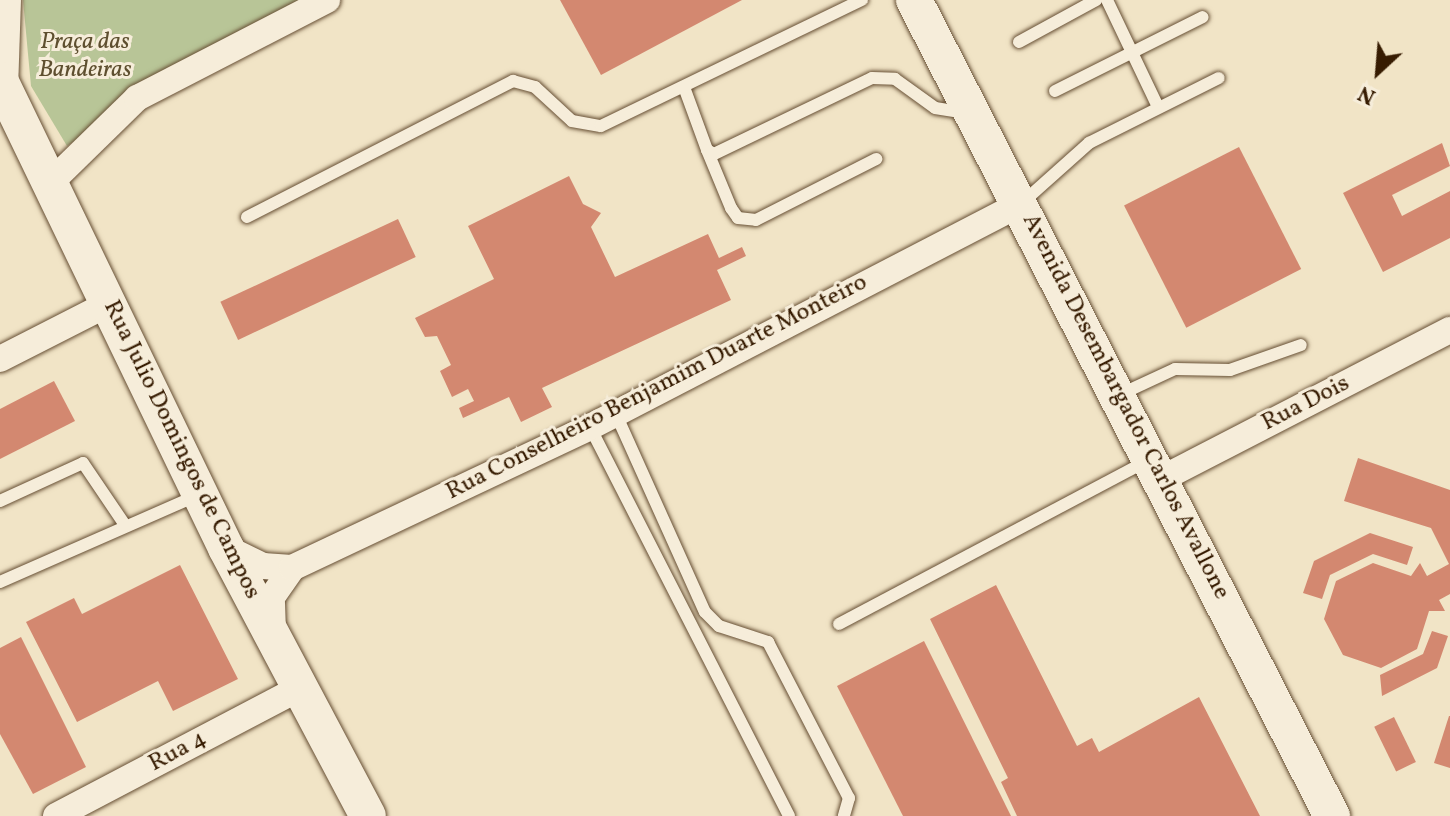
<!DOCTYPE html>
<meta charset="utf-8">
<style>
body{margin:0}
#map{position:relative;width:1450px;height:816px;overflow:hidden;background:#f1e4c6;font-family:Vollkorn,serif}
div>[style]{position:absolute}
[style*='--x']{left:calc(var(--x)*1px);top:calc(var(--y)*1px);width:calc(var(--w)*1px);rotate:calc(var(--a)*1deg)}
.green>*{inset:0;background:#b8c597}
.building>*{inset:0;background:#d38870;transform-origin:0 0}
.roads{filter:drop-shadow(0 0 2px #664e33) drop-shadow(0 0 2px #664e33)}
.lane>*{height:12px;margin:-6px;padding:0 6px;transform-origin:6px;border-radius:6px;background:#f6edda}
.street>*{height:26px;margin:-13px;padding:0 13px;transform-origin:13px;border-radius:13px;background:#f6edda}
.secondary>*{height:36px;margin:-18px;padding:0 18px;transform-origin:18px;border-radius:18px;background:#f6edda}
span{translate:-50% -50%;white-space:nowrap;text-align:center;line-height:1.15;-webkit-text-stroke:6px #f6edda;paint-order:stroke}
.park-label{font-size:24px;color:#5e4f2f;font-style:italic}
.street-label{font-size:24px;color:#371c02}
.north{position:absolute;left:1338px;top:32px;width:80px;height:80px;-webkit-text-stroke:6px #f6edda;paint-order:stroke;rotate:206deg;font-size:22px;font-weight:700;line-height:32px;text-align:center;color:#371c02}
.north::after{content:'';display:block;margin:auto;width:28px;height:36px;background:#371c02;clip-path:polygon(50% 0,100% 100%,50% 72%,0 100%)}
</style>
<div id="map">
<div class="green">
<div style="clip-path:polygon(23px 0,299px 0,67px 146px,31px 86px)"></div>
</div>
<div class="building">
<div style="clip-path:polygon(560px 0,742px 0,601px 75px)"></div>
<div style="clip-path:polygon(1442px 143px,1450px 166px,1392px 195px,1402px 216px,1450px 191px,1450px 238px,1383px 272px,1343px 193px)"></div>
<div style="left:1239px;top:147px;width:137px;height:129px;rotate:63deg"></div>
<div style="clip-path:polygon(569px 176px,583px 204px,601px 213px,591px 227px,615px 277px,708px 234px,719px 258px,742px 247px,746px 256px,717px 270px,731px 300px,542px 388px,552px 407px,521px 422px,509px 397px,463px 418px,459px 408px,474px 401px,468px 389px,452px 397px,440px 371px,451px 365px,437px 336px,425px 337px,415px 318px,494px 279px,468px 226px)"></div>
<div style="left:398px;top:219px;width:42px;height:196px;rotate:65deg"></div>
<div style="clip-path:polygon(54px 381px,75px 421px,0 459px,0 409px)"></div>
<div style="clip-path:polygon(1358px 458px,1450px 490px,1450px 594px,1439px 600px,1445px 611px,1429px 611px,1417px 649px,1381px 668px,1343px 655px,1324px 619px,1336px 581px,1373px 563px,1411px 576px,1420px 563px,1427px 576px,1449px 564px,1431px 528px,1344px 501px)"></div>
<div style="clip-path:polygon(1370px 533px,1413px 547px,1407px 565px,1373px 554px,1330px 575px,1322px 599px,1303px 593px,1314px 561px)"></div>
<div style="clip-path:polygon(180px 565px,238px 679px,173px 711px,158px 681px,77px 722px,26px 622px,74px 598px,82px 614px)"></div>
<div style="clip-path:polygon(996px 585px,1077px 746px,1092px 738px,1099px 752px,1199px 697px,1260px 816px,1017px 816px,1001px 782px,1008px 778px,930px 619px)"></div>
<div style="clip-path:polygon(1432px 631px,1448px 636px,1437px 668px,1382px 696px,1380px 675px,1423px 654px)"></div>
<div style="clip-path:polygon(21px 637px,86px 767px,33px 794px,0 734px,0 648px)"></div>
<div style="clip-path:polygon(924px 641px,1011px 816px,903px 816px,837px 686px)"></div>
<div style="clip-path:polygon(1449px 716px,1450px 716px,1450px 768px,1434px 763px)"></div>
<div style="left:1394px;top:717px;width:50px;height:22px;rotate:64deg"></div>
</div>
<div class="roads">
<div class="lane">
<div style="--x:1107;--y:0;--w:119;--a:64.5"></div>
<div style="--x:1019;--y:42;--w:88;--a:-28.6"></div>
<div style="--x:684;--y:87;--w:67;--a:69.9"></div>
<div style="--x:707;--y:150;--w:8;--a:30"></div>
<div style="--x:714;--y:154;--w:175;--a:-25.7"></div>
<div style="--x:872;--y:78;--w:23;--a:2"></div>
<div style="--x:895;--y:79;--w:49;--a:35.9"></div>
<div style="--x:935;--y:108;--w:32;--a:9"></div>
<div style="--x:1055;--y:91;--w:165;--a:-26.6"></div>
<div style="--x:707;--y:150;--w:63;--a:67.5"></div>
<div style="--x:731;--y:208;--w:12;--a:55"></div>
<div style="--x:738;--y:218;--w:18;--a:6"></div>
<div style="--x:756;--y:220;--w:135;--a:-26.9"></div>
<div style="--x:1023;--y:202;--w:89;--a:-41.8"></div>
<div style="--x:1089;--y:143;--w:145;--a:-26.6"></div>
<div style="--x:247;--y:217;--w:299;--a:-27.1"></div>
<div style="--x:513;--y:81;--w:23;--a:15"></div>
<div style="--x:535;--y:87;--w:50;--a:42.6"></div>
<div style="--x:572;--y:121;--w:29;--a:10"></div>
<div style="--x:601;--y:126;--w:290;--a:-25.8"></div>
<div style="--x:1119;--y:395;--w:62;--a:-24.9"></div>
<div style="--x:1175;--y:369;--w:55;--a:1"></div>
<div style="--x:1230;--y:370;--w:75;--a:-19.4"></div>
<div style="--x:615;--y:412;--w:219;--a:65.8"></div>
<div style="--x:705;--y:612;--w:20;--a:45"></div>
<div style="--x:719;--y:626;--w:52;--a:18.1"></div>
<div style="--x:768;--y:642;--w:176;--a:62.6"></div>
<div style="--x:849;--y:798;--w:19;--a:106"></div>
<div style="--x:590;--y:427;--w:437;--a:62.9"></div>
<div style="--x:0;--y:501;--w:91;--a:-24.6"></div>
<div style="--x:83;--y:463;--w:75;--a:55.9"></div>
<div style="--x:0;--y:582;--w:214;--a:-23.7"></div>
<div style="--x:839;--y:624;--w:346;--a:-27.9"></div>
</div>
<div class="street">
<div style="--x:5;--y:90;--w:90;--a:-88.1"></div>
<div style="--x:50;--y:183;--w:122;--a:-44.3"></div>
<div style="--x:137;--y:98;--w:214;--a:-27.3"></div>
<div style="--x:0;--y:359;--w:123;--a:-27"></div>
<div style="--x:1163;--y:478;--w:323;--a:-27.3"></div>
<div style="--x:226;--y:548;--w:41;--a:25.9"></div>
<div style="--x:263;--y:566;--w:29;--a:4"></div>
<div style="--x:273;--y:632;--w:35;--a:-92"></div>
<div style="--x:272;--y:597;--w:35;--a:-55"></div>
<div style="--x:292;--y:568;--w:330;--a:-25.3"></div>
<div style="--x:590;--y:427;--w:484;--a:-27.4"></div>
<div style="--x:56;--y:816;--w:276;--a:-27.7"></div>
</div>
<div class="secondary">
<div style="--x:914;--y:0;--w:917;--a:62.88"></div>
<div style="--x:0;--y:80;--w:520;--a:64.22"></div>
<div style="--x:226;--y:548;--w:303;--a:62.1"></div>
</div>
</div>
<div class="park-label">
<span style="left:85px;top:57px">Praça das<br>Bandeiras</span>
</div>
<div class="street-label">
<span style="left:657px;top:388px;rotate:-27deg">Rua Conselheiro Benjamim Duarte Monteiro</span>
<span style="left:1306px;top:404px;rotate:-27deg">Rua Dois</span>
<span style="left:1125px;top:407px;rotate:63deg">Avenida Desembargador Carlos Avallone</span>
<span style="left:181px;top:450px;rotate:64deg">Rua Julio Domingos de Campos</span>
<span style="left:178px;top:752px;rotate:-28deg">Rua 4</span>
</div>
<div class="north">N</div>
</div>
